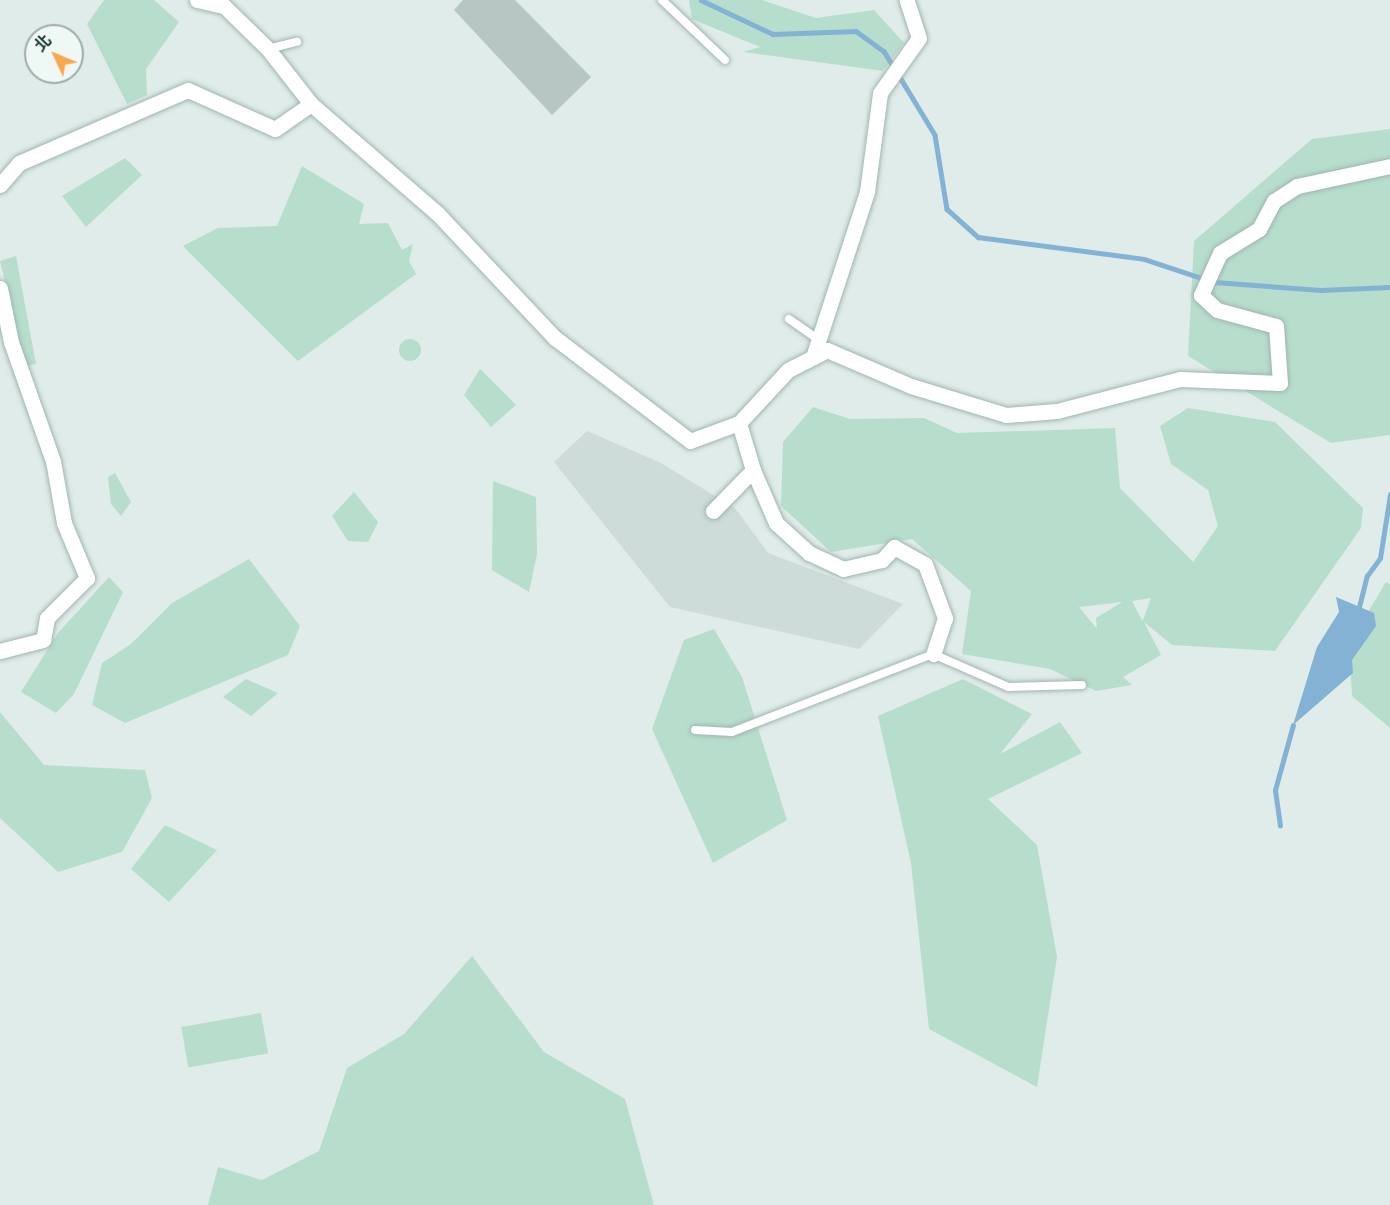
<!DOCTYPE html>
<meta charset="utf-8">
<style>
body{margin:0}
#map{position:relative;width:1390px;height:1205px;overflow:hidden;background:#dfece9;font-family:"Golos Text","Noto Sans TC",sans-serif}
div>[style]{position:absolute}
[style*='--x']{left:calc(var(--x)*1px);top:calc(var(--y)*1px);width:calc(var(--w)*1px);rotate:calc(var(--a)*1deg)}
.built>*{inset:0;background:#cddbd9}
.green>*{inset:0;background:#b7decc;transform-origin:0 0}
.round{border-radius:50%}
.water>*{inset:0;background:#83b2d4}
.stream>*{height:4.5px;margin:-2.25px;padding:0 2.25px;transform-origin:2.25px;border-radius:2.25px;background:#83b2d4}
.building>*{inset:0;background:#b5c6c3}
.roads{filter:drop-shadow(0 0 2px #a2b4b2) drop-shadow(0 0 2px #a2b4b2)}
.lane>*{height:8px;margin:-4px;padding:0 4px;transform-origin:4px;border-radius:4px;background:#fff}
.street>*{height:15px;margin:-7.5px;padding:0 7.5px;transform-origin:7.5px;border-radius:7.5px;background:#fff}
span{translate:-50% -50%;white-space:nowrap;text-align:center;line-height:1.15;-webkit-text-stroke:6px #f0f8f6;paint-order:stroke}
.north{position:absolute;left:24px;top:24px;width:60px;height:60px;box-sizing:border-box;background:#f0f8f6;border:2px solid #9cadac;border-radius:50%;rotate:314deg;font-size:16px;font-weight:700;line-height:24px;text-align:center;color:#1f3d3d}
.north::after{content:'';display:block;margin:auto;width:21px;height:27px;background:#faa74f;clip-path:polygon(50% 0,100% 100%,50% 72%,0 100%)}
</style>
<div id="map">
<div class="built">
<div style="clip-path:polygon(587px 431px,659px 462px,735px 508px,768px 553px,903px 604px,859px 649px,670px 607px,554px 462px)"></div>
</div>
<div class="green">
<div style="clip-path:polygon(104px 0,154px 0,179px 22px,146px 69px,147px 95px,127px 104px,87px 24px)"></div>
<div style="clip-path:polygon(689px 0,762px 0,816px 18px,874px 10px,904px 43px,883px 71px,743px 52px,760px 47px,692px 19px)"></div>
<div style="clip-path:polygon(1390px 129px,1390px 435px,1331px 443px,1188px 356px,1194px 241px,1312px 139px)"></div>
<div style="clip-path:polygon(125px 158px,142px 175px,86px 227px,62px 196px)"></div>
<div style="clip-path:polygon(302px 166px,364px 204px,359px 224px,388px 223px,402px 250px,413px 244px,409px 261px,416px 274px,298px 361px,183px 246px,218px 228px,277px 226px)"></div>
<div style="clip-path:polygon(16px 256px,36px 364px,25px 366px,0 261px)"></div>
<div class="round" style="left:399px;top:339px;width:22px;height:22px"></div>
<div style="clip-path:polygon(480px 369px,516px 405px,491px 427px,464px 395px)"></div>
<div style="clip-path:polygon(evenodd,813px 407px,850px 419px,924px 418px,957px 433px,1115px 428px,1120px 488px,1193px 562px,1218px 526px,1208px 490px,1171px 464px,1160px 426px,1188px 408px,1275px 422px,1363px 508px,1361px 528px,1275px 651px,1172px 645px,1144px 622px,1161px 655px,1123px 677px,1132px 685px,1096px 691px,1050px 669px,962px 654px,971px 591px,912px 539px,831px 552px,781px 506px,783px 442px,813px 407px,1151px 598px,1143px 620px,1142px 620px,1132px 601px,1151px 598px,813px 407px,1122px 602px,1096px 618px,1097px 629px,1079px 607px,1122px 602px)"></div>
<div style="clip-path:polygon(115px 473px,131px 502px,121px 516px,111px 504px,108px 477px)"></div>
<div style="clip-path:polygon(493px 481px,536px 497px,537px 554px,529px 592px,492px 570px)"></div>
<div style="clip-path:polygon(354px 492px,378px 522px,368px 542px,348px 541px,332px 516px)"></div>
<div style="clip-path:polygon(249px 559px,300px 626px,288px 655px,125px 723px,92px 705px,102px 663px,131px 644px,172px 603px)"></div>
<div style="clip-path:polygon(109px 577px,123px 592px,74px 694px,56px 713px,21px 692px,58px 633px)"></div>
<div style="clip-path:polygon(1386px 582px,1390px 584px,1390px 728px,1352px 696px,1349px 644px)"></div>
<div style="clip-path:polygon(714px 629px,742px 677px,787px 820px,713px 863px,652px 729px,684px 640px)"></div>
<div style="clip-path:polygon(246px 679px,278px 693px,251px 716px,223px 697px)"></div>
<div style="clip-path:polygon(963px 679px,1032px 714px,1000px 754px,1060px 722px,1082px 753px,988px 799px,1037px 845px,1057px 957px,1037px 1087px,929px 1029px,911px 863px,878px 716px)"></div>
<div style="clip-path:polygon(0 712px,44px 765px,145px 770px,152px 798px,122px 852px,58px 872px,0 818px)"></div>
<div style="clip-path:polygon(165px 825px,217px 850px,169px 902px,131px 869px)"></div>
<div style="clip-path:polygon(472px 956px,544px 1052px,625px 1099px,654px 1205px,208px 1205px,218px 1167px,262px 1180px,319px 1151px,347px 1068px,404px 1034px)"></div>
<div style="left:261px;top:1013px;width:41px;height:81px;rotate:80deg"></div>
</div>
<div class="water">
<div style="clip-path:polygon(1336px 597px,1374px 613px,1376px 626px,1352px 660px,1353px 673px,1293px 725px,1317px 647px,1339px 612px)"></div>
</div>
<div class="stream">
<div style="--x:701;--y:0;--w:80;--a:25.3"></div>
<div style="--x:773;--y:34;--w:83;--a:-2.1"></div>
<div style="--x:856;--y:31;--w:34;--a:36"></div>
<div style="--x:884;--y:51;--w:98;--a:58.7"></div>
<div style="--x:935;--y:135;--w:75;--a:80.8"></div>
<div style="--x:947;--y:209;--w:42;--a:42.1"></div>
<div style="--x:978;--y:237;--w:167;--a:7.5"></div>
<div style="--x:1144;--y:259;--w:74;--a:18.2"></div>
<div style="--x:1214;--y:282;--w:107;--a:4.3"></div>
<div style="--x:1321;--y:290;--w:69;--a:-2.5"></div>
<div style="--x:1359;--y:607;--w:32;--a:-76"></div>
<div style="--x:1367;--y:576;--w:22;--a:-54"></div>
<div style="--x:1380;--y:558;--w:64;--a:-81"></div>
<div style="--x:1280;--y:826;--w:36;--a:-98"></div>
<div style="--x:1275;--y:790;--w:67;--a:-74.5"></div>
</div>
<div class="building">
<div style="clip-path:polygon(463px 0,515px 0,591px 77px,552px 115px,454px 10px)"></div>
</div>
<div class="roads">
<div class="lane">
<div style="--x:662;--y:0;--w:87;--a:43.6"></div>
<div style="--x:268;--y:49;--w:30;--a:-14"></div>
<div style="--x:789;--y:319;--w:35;--a:35"></div>
<div style="--x:695;--y:730;--w:37;--a:3"></div>
<div style="--x:732;--y:732;--w:216;--a:-21.2"></div>
<div style="--x:933;--y:654;--w:82;--a:23.7"></div>
<div style="--x:1008;--y:687;--w:74;--a:-1.5"></div>
</div>
<div class="street">
<div style="--x:197;--y:0;--w:28;--a:13"></div>
<div style="--x:224;--y:6;--w:62;--a:44.3"></div>
<div style="--x:268;--y:49;--w:70;--a:52"></div>
<div style="--x:311;--y:104;--w:167;--a:40.9"></div>
<div style="--x:437;--y:213;--w:172;--a:46.7"></div>
<div style="--x:555;--y:338;--w:170;--a:37.3"></div>
<div style="--x:690;--y:441;--w:52;--a:-20.2"></div>
<div style="--x:739;--y:423;--w:72;--a:-47.2"></div>
<div style="--x:788;--y:370;--w:44;--a:-27.1"></div>
<div style="--x:827;--y:350;--w:91;--a:23.2"></div>
<div style="--x:911;--y:386;--w:99;--a:17"></div>
<div style="--x:1006;--y:415;--w:51;--a:-4.5"></div>
<div style="--x:1057;--y:411;--w:127;--a:-14.6"></div>
<div style="--x:1180;--y:379;--w:100;--a:2.3"></div>
<div style="--x:1280;--y:383;--w:57;--a:-94"></div>
<div style="--x:1276;--y:326;--w:61;--a:-164.8"></div>
<div style="--x:1217;--y:310;--w:22;--a:-137"></div>
<div style="--x:1201;--y:295;--w:46;--a:-65.7"></div>
<div style="--x:1220;--y:253;--w:46;--a:-31.6"></div>
<div style="--x:1259;--y:229;--w:32;--a:-62"></div>
<div style="--x:1274;--y:201;--w:27;--a:-33"></div>
<div style="--x:1297;--y:186;--w:95;--a:-12.1"></div>
<div style="--x:0;--y:185;--w:29;--a:-49"></div>
<div style="--x:19;--y:163;--w:184;--a:-23.4"></div>
<div style="--x:188;--y:90;--w:95;--a:24.1"></div>
<div style="--x:275;--y:129;--w:44;--a:-34.8"></div>
<div style="--x:0;--y:288;--w:55;--a:78.5"></div>
<div style="--x:11;--y:342;--w:126;--a:70.6"></div>
<div style="--x:53;--y:461;--w:63;--a:79.9"></div>
<div style="--x:64;--y:523;--w:60;--a:67.3"></div>
<div style="--x:87;--y:578;--w:57;--a:135"></div>
<div style="--x:47;--y:618;--w:22;--a:100"></div>
<div style="--x:43;--y:640;--w:44;--a:165.7"></div>
<div style="--x:813;--y:357;--w:174;--a:-71.9"></div>
<div style="--x:867;--y:192;--w:100;--a:-82.5"></div>
<div style="--x:880;--y:93;--w:67;--a:-54.7"></div>
<div style="--x:919;--y:38;--w:40;--a:-108"></div>
<div style="--x:753;--y:470;--w:58;--a:66.5"></div>
<div style="--x:776;--y:523;--w:45;--a:42.3"></div>
<div style="--x:809;--y:553;--w:38;--a:25"></div>
<div style="--x:843;--y:569;--w:40;--a:-13"></div>
<div style="--x:882;--y:560;--w:18;--a:-47"></div>
<div style="--x:894;--y:547;--w:35;--a:29"></div>
<div style="--x:925;--y:564;--w:58;--a:69.7"></div>
<div style="--x:945;--y:618;--w:38;--a:108"></div>
<div style="--x:713;--y:511;--w:57;--a:-45.7"></div>
<div style="--x:753;--y:470;--w:49;--a:-106.6"></div>
</div>
</div>
<div class="north">北</div>
</div>
